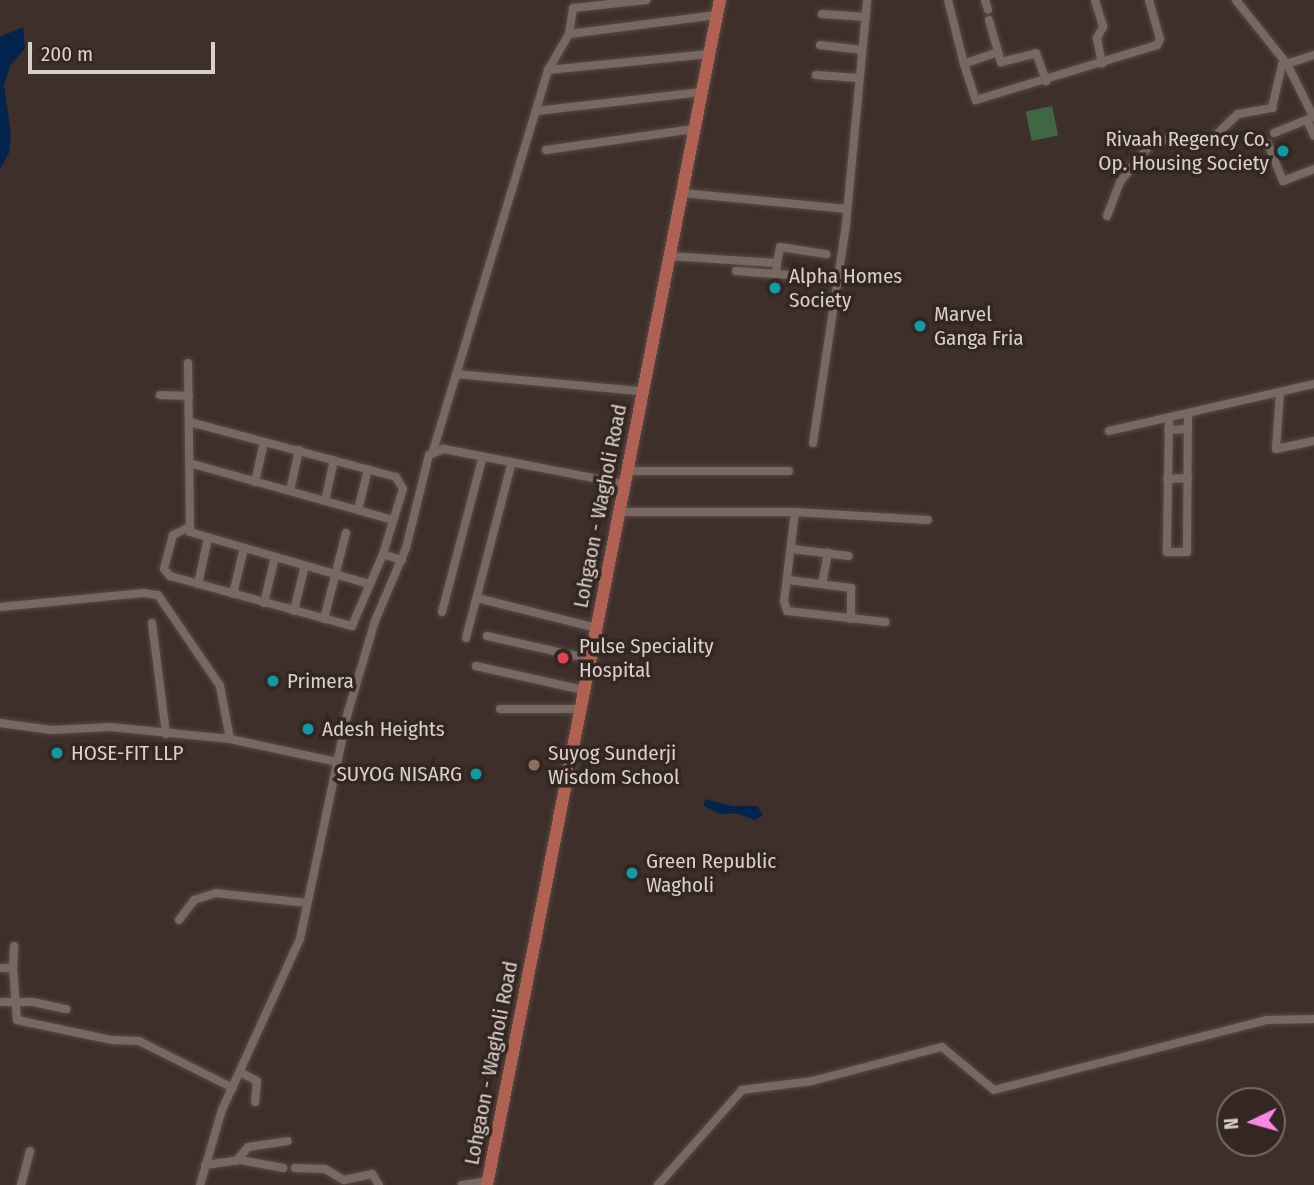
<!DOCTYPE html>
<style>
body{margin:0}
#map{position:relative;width:1314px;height:1185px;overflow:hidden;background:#3e2f2a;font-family:"Fira Sans Condensed",sans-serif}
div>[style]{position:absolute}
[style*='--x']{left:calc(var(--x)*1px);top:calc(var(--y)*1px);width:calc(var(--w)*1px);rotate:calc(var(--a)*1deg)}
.green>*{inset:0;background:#416644;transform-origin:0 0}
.water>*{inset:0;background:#00244b}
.roads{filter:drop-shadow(0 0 2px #574b46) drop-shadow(0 0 2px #574b46)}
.minor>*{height:8px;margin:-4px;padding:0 4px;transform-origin:4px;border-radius:4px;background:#796862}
.primary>*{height:12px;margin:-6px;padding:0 6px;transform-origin:6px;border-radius:6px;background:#b06151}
.dots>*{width:19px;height:19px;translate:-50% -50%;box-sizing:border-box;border:4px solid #342620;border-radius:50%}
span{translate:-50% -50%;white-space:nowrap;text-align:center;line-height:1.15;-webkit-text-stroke:7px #342620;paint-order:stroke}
.poi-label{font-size:21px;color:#d9d0cc}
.right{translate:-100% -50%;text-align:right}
.left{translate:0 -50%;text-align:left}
.street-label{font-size:21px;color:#d9d0cc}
.north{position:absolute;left:1216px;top:1087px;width:70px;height:70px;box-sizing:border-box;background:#342620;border:2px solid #766a65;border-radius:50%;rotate:265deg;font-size:19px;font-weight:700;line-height:28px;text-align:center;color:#d9d0cc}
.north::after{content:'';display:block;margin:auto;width:24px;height:32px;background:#fa87e7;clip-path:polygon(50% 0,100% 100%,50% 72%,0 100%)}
.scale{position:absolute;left:28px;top:42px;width:187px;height:32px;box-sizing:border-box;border:4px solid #d9d0cc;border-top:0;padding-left:9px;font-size:21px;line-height:24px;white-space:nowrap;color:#d9d0cc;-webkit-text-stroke:5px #342620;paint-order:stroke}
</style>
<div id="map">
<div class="green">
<div style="left:1052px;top:106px;width:30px;height:27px;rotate:78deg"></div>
</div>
<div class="water">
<div style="clip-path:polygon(23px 27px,25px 48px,10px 66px,4px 85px,11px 135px,9px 153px,0 169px,0 37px)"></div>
<div style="clip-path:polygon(705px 799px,732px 806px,757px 806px,763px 815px,755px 820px,736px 813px,720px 814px,704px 806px)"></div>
</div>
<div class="roads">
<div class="minor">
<div style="--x:948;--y:0;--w:66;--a:76"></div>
<div style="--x:985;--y:0;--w:10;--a:73"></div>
<div style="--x:1095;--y:0;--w:28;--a:73"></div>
<div style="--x:1103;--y:27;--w:13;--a:119"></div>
<div style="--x:1097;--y:38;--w:26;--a:79"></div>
<div style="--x:822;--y:14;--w:44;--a:3.9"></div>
<div style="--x:989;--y:20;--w:44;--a:74.1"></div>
<div style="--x:1001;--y:62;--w:36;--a:-14"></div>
<div style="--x:1036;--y:53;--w:30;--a:70"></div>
<div style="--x:569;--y:34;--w:149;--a:-7.3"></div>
<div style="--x:820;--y:45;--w:42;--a:6.8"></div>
<div style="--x:998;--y:52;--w:36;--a:161"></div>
<div style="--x:964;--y:64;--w:38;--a:72"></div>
<div style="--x:976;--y:100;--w:189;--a:-16.9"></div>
<div style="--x:1157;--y:45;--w:7;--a:-63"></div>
<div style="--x:1160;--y:39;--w:41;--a:-105.8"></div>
<div style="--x:1314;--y:55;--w:28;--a:162"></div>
<div style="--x:1287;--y:64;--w:60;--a:63.4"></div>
<div style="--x:548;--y:70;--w:162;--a:-5.7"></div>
<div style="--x:816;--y:75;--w:42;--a:4.1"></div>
<div style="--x:536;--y:111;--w:167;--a:-6.5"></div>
<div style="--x:1274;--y:133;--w:35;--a:-22"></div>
<div style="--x:1307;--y:120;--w:17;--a:66"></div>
<div style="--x:1268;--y:144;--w:40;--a:68"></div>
<div style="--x:1283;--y:181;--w:33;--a:-21"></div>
<div style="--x:546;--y:150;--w:149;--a:-8.1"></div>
<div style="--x:682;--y:193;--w:166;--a:5.5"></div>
<div style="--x:1107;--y:216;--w:36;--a:-69"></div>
<div style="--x:1120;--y:182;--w:54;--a:-51"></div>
<div style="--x:1154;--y:140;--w:58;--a:-1"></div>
<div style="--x:1212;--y:139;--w:36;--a:-44"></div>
<div style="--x:1238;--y:114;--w:35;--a:-10"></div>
<div style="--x:1272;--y:108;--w:44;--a:-76.9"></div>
<div style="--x:1282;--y:65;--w:5;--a:-11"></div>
<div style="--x:1287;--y:64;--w:82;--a:-128.6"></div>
<div style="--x:669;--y:256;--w:108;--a:3.7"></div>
<div style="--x:777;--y:263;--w:11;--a:95"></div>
<div style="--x:776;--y:274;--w:39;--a:4"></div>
<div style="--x:777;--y:263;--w:16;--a:-79"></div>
<div style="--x:780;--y:247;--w:47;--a:8.7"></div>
<div style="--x:736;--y:271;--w:40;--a:4.3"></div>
<div style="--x:188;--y:363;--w:169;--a:89.3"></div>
<div style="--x:190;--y:532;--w:186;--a:16.2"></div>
<div style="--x:456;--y:374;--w:186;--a:5.3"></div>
<div style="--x:1280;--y:393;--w:56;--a:94.1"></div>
<div style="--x:1276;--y:449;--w:39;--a:-12"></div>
<div style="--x:160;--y:395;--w:29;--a:2"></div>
<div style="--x:1169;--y:418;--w:134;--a:90.9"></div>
<div style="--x:1167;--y:552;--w:20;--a:0"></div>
<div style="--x:1187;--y:552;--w:138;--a:-89.6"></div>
<div style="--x:1168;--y:430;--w:20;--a:-3"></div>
<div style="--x:1109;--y:431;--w:210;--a:-12.9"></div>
<div style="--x:813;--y:443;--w:221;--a:-81.4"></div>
<div style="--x:846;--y:224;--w:225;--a:-84.6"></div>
<div style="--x:433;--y:451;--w:398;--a:-73.2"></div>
<div style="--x:548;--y:70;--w:42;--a:-59.7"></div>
<div style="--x:569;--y:34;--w:26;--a:-81"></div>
<div style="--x:573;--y:8;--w:74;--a:-6.2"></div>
<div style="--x:189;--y:463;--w:212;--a:15.6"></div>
<div style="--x:626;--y:471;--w:163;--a:0"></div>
<div style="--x:1167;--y:479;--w:21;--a:-3"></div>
<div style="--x:255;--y:482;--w:41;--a:-77.3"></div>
<div style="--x:290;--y:491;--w:42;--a:-77.6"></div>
<div style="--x:325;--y:501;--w:42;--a:-77.6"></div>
<div style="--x:358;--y:510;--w:42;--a:-76.3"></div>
<div style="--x:619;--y:512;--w:176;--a:0"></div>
<div style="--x:795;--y:512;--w:90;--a:97"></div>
<div style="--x:784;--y:601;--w:10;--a:73"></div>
<div style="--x:787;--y:611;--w:99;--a:6.4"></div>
<div style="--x:795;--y:512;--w:133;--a:3.4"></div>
<div style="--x:187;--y:528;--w:16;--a:153"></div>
<div style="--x:173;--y:535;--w:35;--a:105"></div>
<div style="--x:164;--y:569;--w:9;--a:49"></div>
<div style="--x:170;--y:576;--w:189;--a:15.4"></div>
<div style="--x:352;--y:626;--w:78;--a:-66.7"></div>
<div style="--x:383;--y:554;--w:68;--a:-72.9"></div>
<div style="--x:403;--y:489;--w:14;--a:-120"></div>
<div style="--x:396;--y:477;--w:213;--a:-165.1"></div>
<div style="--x:793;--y:549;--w:56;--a:7.1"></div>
<div style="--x:383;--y:554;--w:20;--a:18"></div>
<div style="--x:788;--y:580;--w:64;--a:7.2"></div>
<div style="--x:851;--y:588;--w:31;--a:90"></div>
<div style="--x:198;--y:584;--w:47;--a:-77.7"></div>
<div style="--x:822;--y:584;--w:32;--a:-79"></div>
<div style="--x:233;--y:594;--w:47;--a:-76.6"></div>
<div style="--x:477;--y:598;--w:123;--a:14.1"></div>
<div style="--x:264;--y:603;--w:47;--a:-76.6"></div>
<div style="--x:0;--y:607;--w:144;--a:-5.6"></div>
<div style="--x:143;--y:593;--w:15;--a:8"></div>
<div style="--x:158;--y:595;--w:110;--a:55.7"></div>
<div style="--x:220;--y:686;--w:54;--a:79.3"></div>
<div style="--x:294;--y:611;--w:47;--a:-76.6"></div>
<div style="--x:442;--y:612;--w:161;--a:-75.3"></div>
<div style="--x:324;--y:619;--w:89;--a:-75.7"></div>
<div style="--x:152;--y:623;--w:112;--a:82.8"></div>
<div style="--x:487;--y:636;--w:106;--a:12.6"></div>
<div style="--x:466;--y:638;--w:182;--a:-75.4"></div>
<div style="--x:476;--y:666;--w:110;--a:12.6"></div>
<div style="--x:500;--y:709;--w:80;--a:0"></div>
<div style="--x:0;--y:723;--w:52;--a:7.7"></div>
<div style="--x:52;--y:730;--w:58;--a:-3"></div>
<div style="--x:110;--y:727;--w:121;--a:5.7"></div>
<div style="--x:230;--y:739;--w:109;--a:12.1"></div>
<div style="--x:179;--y:920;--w:25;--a:-53"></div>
<div style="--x:194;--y:900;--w:22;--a:-18"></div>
<div style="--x:215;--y:893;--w:93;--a:6.2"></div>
<div style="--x:0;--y:968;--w:13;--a:0"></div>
<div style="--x:13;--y:968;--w:52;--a:85.6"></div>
<div style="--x:17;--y:1020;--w:96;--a:12"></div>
<div style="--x:111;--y:1040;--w:28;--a:2"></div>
<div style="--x:139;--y:1041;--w:105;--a:26.6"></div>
<div style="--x:13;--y:968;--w:22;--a:-87"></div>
<div style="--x:0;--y:1002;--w:33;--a:0"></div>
<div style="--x:33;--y:1002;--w:34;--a:12"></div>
<div style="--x:240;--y:1072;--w:19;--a:28"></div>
<div style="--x:257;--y:1081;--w:21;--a:95"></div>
<div style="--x:236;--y:1161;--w:18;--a:-49"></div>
<div style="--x:248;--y:1147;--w:40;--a:-8.5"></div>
<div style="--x:205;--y:1165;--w:35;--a:-8"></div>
<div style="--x:240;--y:1160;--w:44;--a:10.5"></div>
<div style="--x:295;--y:1168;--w:30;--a:2"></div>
<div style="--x:325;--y:1169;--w:22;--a:30"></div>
<div style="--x:344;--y:1180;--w:29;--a:-12"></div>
<div style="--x:372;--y:1174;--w:13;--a:58"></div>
<div style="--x:21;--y:1185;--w:35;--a:-75"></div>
<div style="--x:200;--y:1185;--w:78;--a:-73.7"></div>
<div style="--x:222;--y:1110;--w:188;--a:-65.5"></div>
<div style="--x:300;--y:939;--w:232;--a:-78.1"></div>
<div style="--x:348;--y:712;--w:95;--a:-73.5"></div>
<div style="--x:375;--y:621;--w:79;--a:-67"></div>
<div style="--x:406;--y:548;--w:96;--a:-76.1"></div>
<div style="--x:429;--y:455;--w:16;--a:-22"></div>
<div style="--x:444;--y:449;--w:183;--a:11"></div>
<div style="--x:462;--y:1185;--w:26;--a:-9"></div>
<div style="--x:658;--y:1185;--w:127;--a:-48.5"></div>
<div style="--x:742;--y:1090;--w:71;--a:-7.3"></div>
<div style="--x:812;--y:1081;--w:134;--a:-14.7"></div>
<div style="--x:942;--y:1047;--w:67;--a:39.6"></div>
<div style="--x:994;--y:1090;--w:281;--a:-14.4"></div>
<div style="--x:1266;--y:1020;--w:48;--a:-1.2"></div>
</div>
<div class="primary">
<div style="--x:487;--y:1185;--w:1208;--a:-78.88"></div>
</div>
</div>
<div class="dots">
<div style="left:1283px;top:151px;background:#0f9aa8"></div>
<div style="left:775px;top:288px;background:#0f9aa8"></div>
<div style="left:920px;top:326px;background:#0f9aa8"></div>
<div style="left:563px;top:658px;background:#e0444e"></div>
<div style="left:273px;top:681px;background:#0f9aa8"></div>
<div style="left:308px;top:729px;background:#0f9aa8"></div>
<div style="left:57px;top:753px;background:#0f9aa8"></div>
<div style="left:534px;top:765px;background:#8d6e63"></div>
<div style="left:476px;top:774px;background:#0f9aa8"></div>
<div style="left:632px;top:873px;background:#0f9aa8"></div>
</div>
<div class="poi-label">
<span class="right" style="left:1269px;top:151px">Rivaah Regency Co.<br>Op. Housing Society</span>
<span class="left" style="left:789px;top:288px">Alpha Homes<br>Society</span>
<span class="left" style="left:934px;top:326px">Marvel<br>Ganga Fria</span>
<span class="left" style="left:579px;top:658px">Pulse Speciality<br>Hospital</span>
<span class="left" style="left:287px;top:681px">Primera</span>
<span class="left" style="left:322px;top:729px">Adesh Heights</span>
<span class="left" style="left:71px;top:753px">HOSE-FIT LLP</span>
<span class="left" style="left:548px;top:765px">Suyog Sunderji<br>Wisdom School</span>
<span class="right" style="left:462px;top:774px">SUYOG NISARG</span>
<span class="left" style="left:646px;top:873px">Green Republic<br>Wagholi</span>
</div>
<div class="street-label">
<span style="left:600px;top:506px;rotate:-79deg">Lohgaon - Wagholi Road</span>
<span style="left:491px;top:1063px;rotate:-79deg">Lohgaon - Wagholi Road</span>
</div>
<div class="north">N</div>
<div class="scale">200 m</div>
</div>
